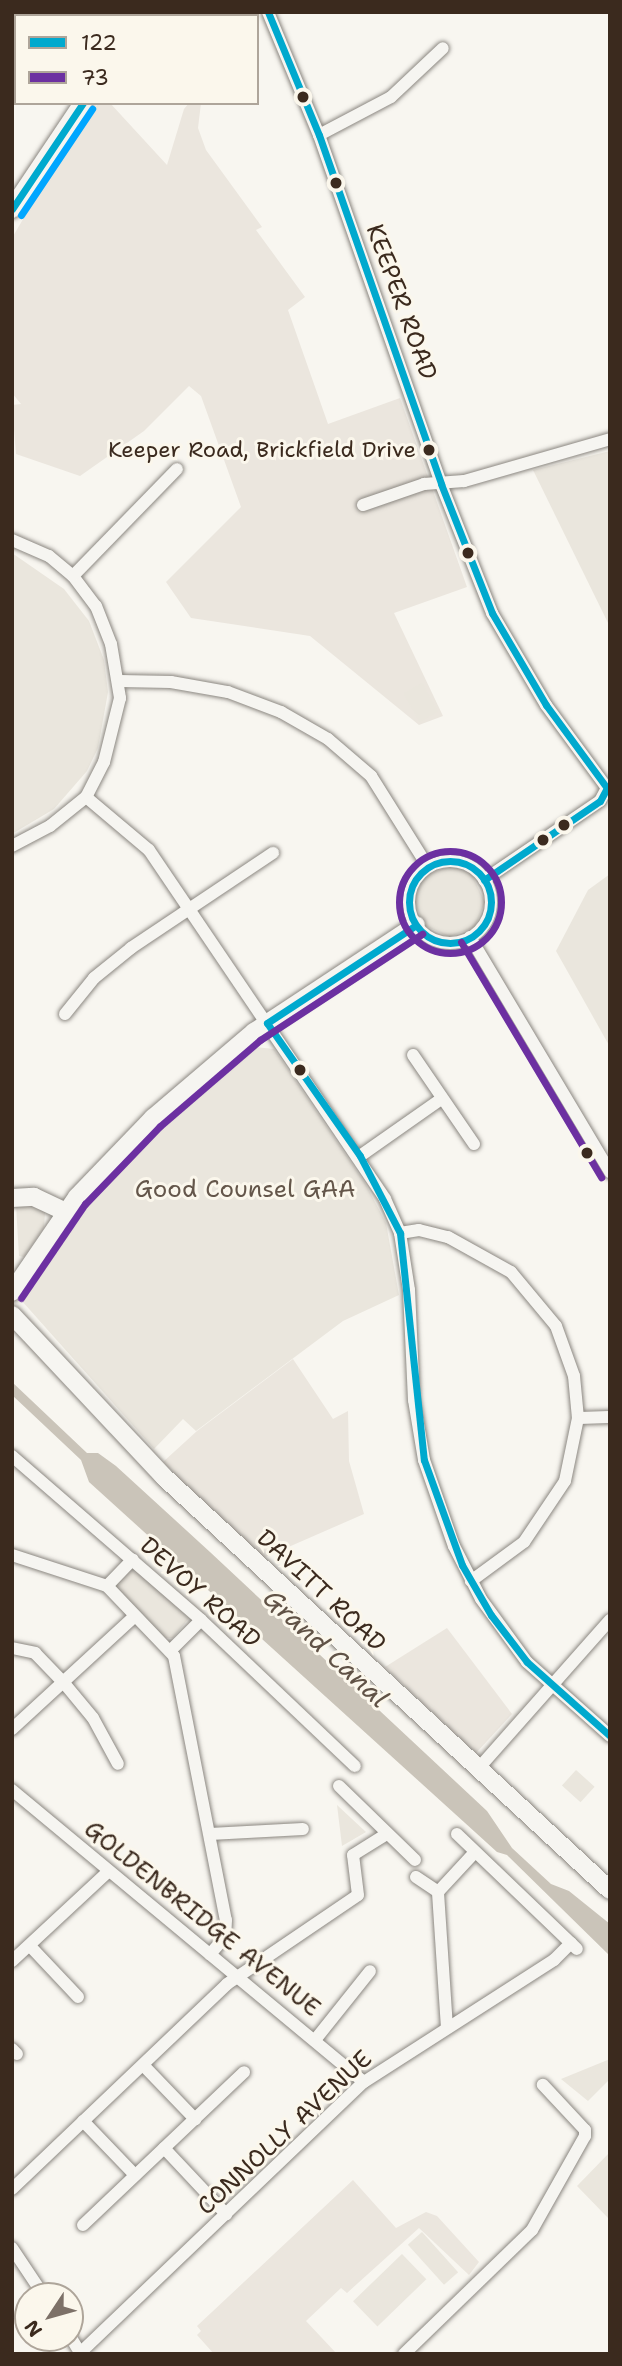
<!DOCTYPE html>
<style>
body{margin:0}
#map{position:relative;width:622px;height:2366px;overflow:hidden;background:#f8f6f0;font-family:"Shantell Sans",sans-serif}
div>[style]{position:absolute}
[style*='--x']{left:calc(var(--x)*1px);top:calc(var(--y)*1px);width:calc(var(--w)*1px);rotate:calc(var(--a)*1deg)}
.built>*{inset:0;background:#ebe6de}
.green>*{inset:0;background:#eae6dd;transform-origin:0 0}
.water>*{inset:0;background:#cac4b9}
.roads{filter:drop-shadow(0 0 2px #8b8781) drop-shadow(0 0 2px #8b8781)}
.street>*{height:12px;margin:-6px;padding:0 6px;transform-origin:6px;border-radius:6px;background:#f6f5f1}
.street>.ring{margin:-6px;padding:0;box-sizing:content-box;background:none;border:12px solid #f6f5f1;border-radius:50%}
.secondary>*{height:18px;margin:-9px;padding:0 9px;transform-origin:9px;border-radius:9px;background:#f6f5f1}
.bus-1>*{height:7px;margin:-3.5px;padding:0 3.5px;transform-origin:3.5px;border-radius:3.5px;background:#00a9ce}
.bus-1>.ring{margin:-3.5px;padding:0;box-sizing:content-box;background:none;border:7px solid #00a9ce;border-radius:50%}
.bus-2>*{height:7px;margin:-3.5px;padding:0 3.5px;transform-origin:3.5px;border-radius:3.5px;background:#6c30a1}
.bus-2>.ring{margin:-3.5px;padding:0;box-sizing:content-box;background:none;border:7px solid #6c30a1;border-radius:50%}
.bus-3>*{height:7px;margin:-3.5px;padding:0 3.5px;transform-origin:3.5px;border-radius:3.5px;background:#00a6ff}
.dots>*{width:19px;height:19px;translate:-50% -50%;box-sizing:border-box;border:4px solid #fbf7ec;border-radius:50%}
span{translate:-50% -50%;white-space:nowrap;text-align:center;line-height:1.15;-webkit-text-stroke:6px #fbf7ec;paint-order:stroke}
.bus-label{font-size:22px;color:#3b2a1e}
.right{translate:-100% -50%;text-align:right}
.street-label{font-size:24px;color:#3b2a1e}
.park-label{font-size:24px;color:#64564a}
.water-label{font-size:26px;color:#605246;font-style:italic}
.frame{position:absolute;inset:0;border:14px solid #3b2a1e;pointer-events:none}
.legend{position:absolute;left:14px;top:14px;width:245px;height:91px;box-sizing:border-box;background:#fbf7ec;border:2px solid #aea59a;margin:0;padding:9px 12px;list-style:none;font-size:21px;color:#3b2a1e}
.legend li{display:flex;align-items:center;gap:14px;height:35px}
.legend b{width:35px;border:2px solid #aea59a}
.north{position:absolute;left:14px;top:2282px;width:70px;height:70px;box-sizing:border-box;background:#fbf7ec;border:2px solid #aea59a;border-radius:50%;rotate:234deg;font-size:19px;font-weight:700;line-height:28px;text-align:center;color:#3b2a1e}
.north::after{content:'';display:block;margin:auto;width:24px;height:32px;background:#7d7168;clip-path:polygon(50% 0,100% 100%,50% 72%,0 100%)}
</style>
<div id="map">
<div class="built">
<div style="clip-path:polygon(99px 103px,110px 103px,167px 165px,184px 109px,189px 103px,201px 103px,198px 128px,206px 150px,262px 227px,256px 230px,305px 297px,288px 310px,328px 424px,400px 398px,467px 587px,394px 613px,443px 716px,419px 725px,310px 636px,191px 618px,166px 582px,241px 507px,201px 396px,189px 386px,144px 431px,80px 476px,16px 454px,12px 405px,21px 404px,12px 393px,12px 238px,74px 132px)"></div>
<div style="clip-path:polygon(293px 1359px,333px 1419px,348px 1411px,349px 1461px,364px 1514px,261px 1559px,163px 1462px,197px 1431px)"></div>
<div style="clip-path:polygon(447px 1628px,512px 1714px,476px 1753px,385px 1667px)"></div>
<div style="clip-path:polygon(353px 2180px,396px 2228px,426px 2212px,437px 2216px,479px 2262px,469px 2275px,419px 2228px,347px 2293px,341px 2288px,306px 2321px,337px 2354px,214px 2354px,197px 2335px,201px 2331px,197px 2326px)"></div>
</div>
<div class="green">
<div style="clip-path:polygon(610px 451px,610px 627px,533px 470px)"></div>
<div style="clip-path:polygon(12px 553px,64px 589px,89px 621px,104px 660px,108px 692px,98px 748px,87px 771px,54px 809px,12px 834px)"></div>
<div style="left:422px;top:683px;width:33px;height:21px;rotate:61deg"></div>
<div style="clip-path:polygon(450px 866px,471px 873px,485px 902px,475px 927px,449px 937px,424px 925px,414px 901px,424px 876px)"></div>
<div style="clip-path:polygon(610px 874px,610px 1047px,556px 951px,588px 890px)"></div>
<div style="clip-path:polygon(255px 1047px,274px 1049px,365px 1183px,386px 1223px,399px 1295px,343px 1321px,196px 1431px,183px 1419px,154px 1449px,21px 1300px,92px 1200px,136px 1149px)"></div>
<div style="clip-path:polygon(16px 1205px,41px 1206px,45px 1212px,44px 1228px,24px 1257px,19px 1256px)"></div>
<div style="clip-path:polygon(134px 1567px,189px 1618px,173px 1638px,164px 1638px,115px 1586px)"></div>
<div style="left:576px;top:1770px;width:25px;height:21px;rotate:42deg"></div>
<div style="clip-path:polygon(337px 1805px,366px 1832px,342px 1846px)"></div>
<div style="clip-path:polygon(610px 2059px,610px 2079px,588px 2101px,561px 2079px)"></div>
<div style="clip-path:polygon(610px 2152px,610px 2220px,577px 2186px)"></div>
<div style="left:422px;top:2232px;width:54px;height:19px;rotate:48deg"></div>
<div style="left:402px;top:2254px;width:35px;height:68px;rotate:46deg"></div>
</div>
<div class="water">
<div style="clip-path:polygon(12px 1382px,87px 1453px,98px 1453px,116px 1466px,210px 1552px,487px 1811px,512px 1848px,551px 1884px,569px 1891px,610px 1924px,610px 1956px,507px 1855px,497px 1852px,89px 1482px,81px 1460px,12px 1395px)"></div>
</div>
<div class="roads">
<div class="street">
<div style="--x:49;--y:12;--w:5;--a:53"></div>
<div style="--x:268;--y:12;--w:133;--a:67.5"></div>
<div style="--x:319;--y:135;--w:370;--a:70.7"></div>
<div style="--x:441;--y:484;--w:139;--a:68.4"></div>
<div style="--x:492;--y:613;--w:107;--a:59.6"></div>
<div style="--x:546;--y:705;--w:103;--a:53.7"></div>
<div style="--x:319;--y:135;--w:81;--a:-27.8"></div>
<div style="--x:391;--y:97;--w:71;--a:-43.3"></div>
<div style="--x:363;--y:505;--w:65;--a:-19"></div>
<div style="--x:424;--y:484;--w:40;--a:-4.3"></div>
<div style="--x:464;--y:481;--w:152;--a:-16"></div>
<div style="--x:12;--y:540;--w:40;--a:23.4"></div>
<div style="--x:49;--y:556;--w:31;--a:40"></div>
<div style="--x:73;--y:576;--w:38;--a:53"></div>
<div style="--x:96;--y:606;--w:41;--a:68.5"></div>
<div style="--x:111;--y:644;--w:55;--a:80.5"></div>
<div style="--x:120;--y:698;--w:66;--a:104"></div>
<div style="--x:104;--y:762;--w:39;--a:117"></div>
<div style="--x:86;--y:797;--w:46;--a:141.1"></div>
<div style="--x:50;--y:826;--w:43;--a:152.2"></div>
<div style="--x:73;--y:576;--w:149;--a:-45.8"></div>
<div style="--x:120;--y:681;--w:51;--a:1.1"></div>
<div style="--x:171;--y:682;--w:58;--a:10"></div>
<div style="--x:228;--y:692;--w:57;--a:20.7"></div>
<div style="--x:281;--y:712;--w:54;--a:29.9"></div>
<div style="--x:328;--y:739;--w:57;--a:40.7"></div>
<div style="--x:371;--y:776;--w:107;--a:57.9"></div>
<div style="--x:86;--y:797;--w:82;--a:40.1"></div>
<div style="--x:149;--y:850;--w:421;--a:55.9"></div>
<div style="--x:385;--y:1199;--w:37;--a:66"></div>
<div style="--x:400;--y:1233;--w:58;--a:81"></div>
<div style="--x:409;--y:1290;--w:110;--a:87.4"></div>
<div style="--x:414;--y:1400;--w:61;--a:80.5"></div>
<div style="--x:424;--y:1460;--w:91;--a:70.8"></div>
<div style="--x:454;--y:1546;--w:59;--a:63"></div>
<div style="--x:481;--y:1599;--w:78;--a:53.9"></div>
<div style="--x:527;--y:1662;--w:111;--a:41.7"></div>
<div class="ring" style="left:409px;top:861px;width:70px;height:70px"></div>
<div style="--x:484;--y:880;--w:140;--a:-34.3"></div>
<div style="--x:600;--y:801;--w:15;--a:-62"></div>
<div style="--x:470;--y:937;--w:274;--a:59.2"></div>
<div style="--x:65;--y:1014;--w:46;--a:-51.1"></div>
<div style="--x:94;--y:978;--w:48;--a:-39"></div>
<div style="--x:131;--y:948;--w:171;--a:-33.8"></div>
<div style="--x:413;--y:1055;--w:108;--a:55.6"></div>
<div style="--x:360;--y:1156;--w:99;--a:-35.1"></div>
<div style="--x:400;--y:1233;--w:19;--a:-9"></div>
<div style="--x:419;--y:1230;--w:30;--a:14"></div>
<div style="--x:448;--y:1237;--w:72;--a:29.1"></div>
<div style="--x:511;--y:1272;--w:70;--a:50.2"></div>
<div style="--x:556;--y:1326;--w:53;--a:70.2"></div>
<div style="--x:574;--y:1376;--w:42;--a:84.6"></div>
<div style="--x:578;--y:1418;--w:64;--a:101.7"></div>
<div style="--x:565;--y:1481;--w:73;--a:123.9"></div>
<div style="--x:524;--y:1542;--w:66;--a:143.7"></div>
<div style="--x:578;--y:1418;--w:32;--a:-2"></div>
<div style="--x:12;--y:1456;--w:250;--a:40.9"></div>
<div style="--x:201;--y:1620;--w:212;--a:43.5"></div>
<div style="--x:12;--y:1555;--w:100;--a:18.1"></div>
<div style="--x:107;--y:1586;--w:97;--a:46.3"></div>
<div style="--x:174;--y:1656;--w:269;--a:78.9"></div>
<div style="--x:226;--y:1920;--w:17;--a:93"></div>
<div style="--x:225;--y:1937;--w:23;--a:131"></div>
<div style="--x:107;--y:1586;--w:37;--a:-46"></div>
<div style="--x:12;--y:1648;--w:24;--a:12"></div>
<div style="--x:35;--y:1653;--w:42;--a:46"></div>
<div style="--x:64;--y:1683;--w:45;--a:50.4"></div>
<div style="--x:93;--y:1718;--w:52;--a:61.5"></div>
<div style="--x:170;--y:1651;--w:44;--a:-45"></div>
<div style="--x:12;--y:1729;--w:167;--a:-42.6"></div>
<div style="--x:478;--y:1769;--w:199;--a:-48.5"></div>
<div style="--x:339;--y:1786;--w:106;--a:44.2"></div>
<div style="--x:12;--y:1790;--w:457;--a:39.7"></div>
<div style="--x:210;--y:1834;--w:93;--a:-3.1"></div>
<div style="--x:457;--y:1834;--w:166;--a:43.8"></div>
<div style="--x:416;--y:1877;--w:27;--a:34"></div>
<div style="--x:30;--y:1946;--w:70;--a:46.7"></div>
<div style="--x:12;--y:1961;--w:132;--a:-42.9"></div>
<div style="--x:447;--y:2028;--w:136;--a:-93.8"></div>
<div style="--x:438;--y:1892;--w:54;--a:-47.2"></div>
<div style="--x:315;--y:2040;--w:88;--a:-51.4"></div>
<div style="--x:12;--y:2049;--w:7;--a:45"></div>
<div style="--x:144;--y:2066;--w:74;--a:46.1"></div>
<div style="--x:83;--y:2121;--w:75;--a:46.1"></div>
<div style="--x:164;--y:2148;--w:91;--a:46.8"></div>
<div style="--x:12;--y:2189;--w:297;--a:-43.6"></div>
<div style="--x:227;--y:1984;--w:158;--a:-34.2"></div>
<div style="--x:358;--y:1895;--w:40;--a:-97.1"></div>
<div style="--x:353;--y:1855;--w:39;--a:-32"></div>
<div style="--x:83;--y:2225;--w:222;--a:-43.5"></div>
<div style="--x:12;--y:2248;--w:58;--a:56.3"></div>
<div style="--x:70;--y:2336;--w:21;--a:59"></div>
<div style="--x:80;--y:2353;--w:393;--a:-43.7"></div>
<div style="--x:364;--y:2082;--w:226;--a:-32.7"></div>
<div style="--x:554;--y:1960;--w:24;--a:-45"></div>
<div style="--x:404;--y:2354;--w:178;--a:-44.1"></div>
<div style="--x:532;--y:2230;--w:108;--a:-60.6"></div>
<div style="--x:585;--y:2136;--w:6;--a:-90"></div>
<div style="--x:585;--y:2130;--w:62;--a:-133"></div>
</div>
<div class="secondary">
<div style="--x:187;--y:16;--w:6;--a:-39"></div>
<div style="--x:12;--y:209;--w:128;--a:-56.2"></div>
<div style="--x:12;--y:1198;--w:22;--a:-3"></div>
<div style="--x:34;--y:1197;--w:35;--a:25"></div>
<div style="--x:12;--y:1292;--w:115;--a:-55.6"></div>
<div style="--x:77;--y:1197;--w:110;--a:-46.1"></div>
<div style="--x:153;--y:1118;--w:133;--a:-40.4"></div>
<div style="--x:254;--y:1032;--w:194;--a:-33.4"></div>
<div style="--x:12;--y:1315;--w:221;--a:46.8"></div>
<div style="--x:163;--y:1476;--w:609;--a:42.81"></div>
</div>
</div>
<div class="bus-1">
<div style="--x:268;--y:12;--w:133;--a:67.5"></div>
<div style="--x:319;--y:135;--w:370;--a:70.7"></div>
<div style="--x:441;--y:484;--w:139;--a:68.4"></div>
<div style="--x:492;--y:613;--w:107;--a:59.6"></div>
<div style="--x:546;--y:705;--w:103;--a:53.7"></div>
<div style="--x:12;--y:209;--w:128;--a:-56.2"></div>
<div class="ring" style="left:409px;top:861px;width:75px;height:75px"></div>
<div style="--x:484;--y:880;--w:140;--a:-34.3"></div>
<div style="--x:600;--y:801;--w:15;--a:-62"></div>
<div style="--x:267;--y:1023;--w:162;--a:55"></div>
<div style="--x:360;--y:1156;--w:87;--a:62.5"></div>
<div style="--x:400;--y:1233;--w:228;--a:84"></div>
<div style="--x:424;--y:1460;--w:112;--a:70.1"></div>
<div style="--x:462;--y:1565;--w:58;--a:59.9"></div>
<div style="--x:491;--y:1615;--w:59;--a:52.5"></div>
<div style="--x:527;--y:1662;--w:111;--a:41.7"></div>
<div style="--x:267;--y:1023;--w:178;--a:-33.3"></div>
</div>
<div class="bus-2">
<div class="ring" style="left:399px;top:851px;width:95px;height:95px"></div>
<div style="--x:461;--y:942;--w:274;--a:59.2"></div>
<div style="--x:21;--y:1298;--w:114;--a:-55.8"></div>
<div style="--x:85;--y:1204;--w:108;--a:-46.1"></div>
<div style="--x:160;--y:1126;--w:132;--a:-40.7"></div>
<div style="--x:260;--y:1040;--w:194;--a:-33.2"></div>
</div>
<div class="bus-3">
<div style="--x:21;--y:215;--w:128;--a:-56.2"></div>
</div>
<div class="dots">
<div style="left:303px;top:97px;background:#3b2a1e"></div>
<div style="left:336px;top:183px;background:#3b2a1e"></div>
<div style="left:429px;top:450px;background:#3b2a1e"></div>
<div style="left:468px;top:553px;background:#3b2a1e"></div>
<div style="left:564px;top:825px;background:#3b2a1e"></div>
<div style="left:543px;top:840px;background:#3b2a1e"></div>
<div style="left:300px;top:1070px;background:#3b2a1e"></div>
<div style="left:587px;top:1153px;background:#3b2a1e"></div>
</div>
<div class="bus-label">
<span class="right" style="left:416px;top:450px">Keeper Road, Brickfield Drive</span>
</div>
<div class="street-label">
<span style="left:401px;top:302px;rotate:70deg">KEEPER ROAD</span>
<span style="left:321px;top:1591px;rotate:43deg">DAVITT ROAD</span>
<span style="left:200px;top:1593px;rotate:42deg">DEVOY ROAD</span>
<span style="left:202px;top:1919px;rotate:39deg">GOLDENBRIDGE AVENUE</span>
<span style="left:285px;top:2133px;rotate:-43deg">CONNOLLY AVENUE</span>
</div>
<div class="park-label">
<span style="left:245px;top:1190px">Good Counsel GAA</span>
</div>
<div class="water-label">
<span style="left:326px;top:1648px;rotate:43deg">Grand Canal</span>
</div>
<div class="frame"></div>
<ul class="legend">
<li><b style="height:9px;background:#00a9ce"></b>122</li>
<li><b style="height:9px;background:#6c30a1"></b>73</li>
</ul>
<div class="north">N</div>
</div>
